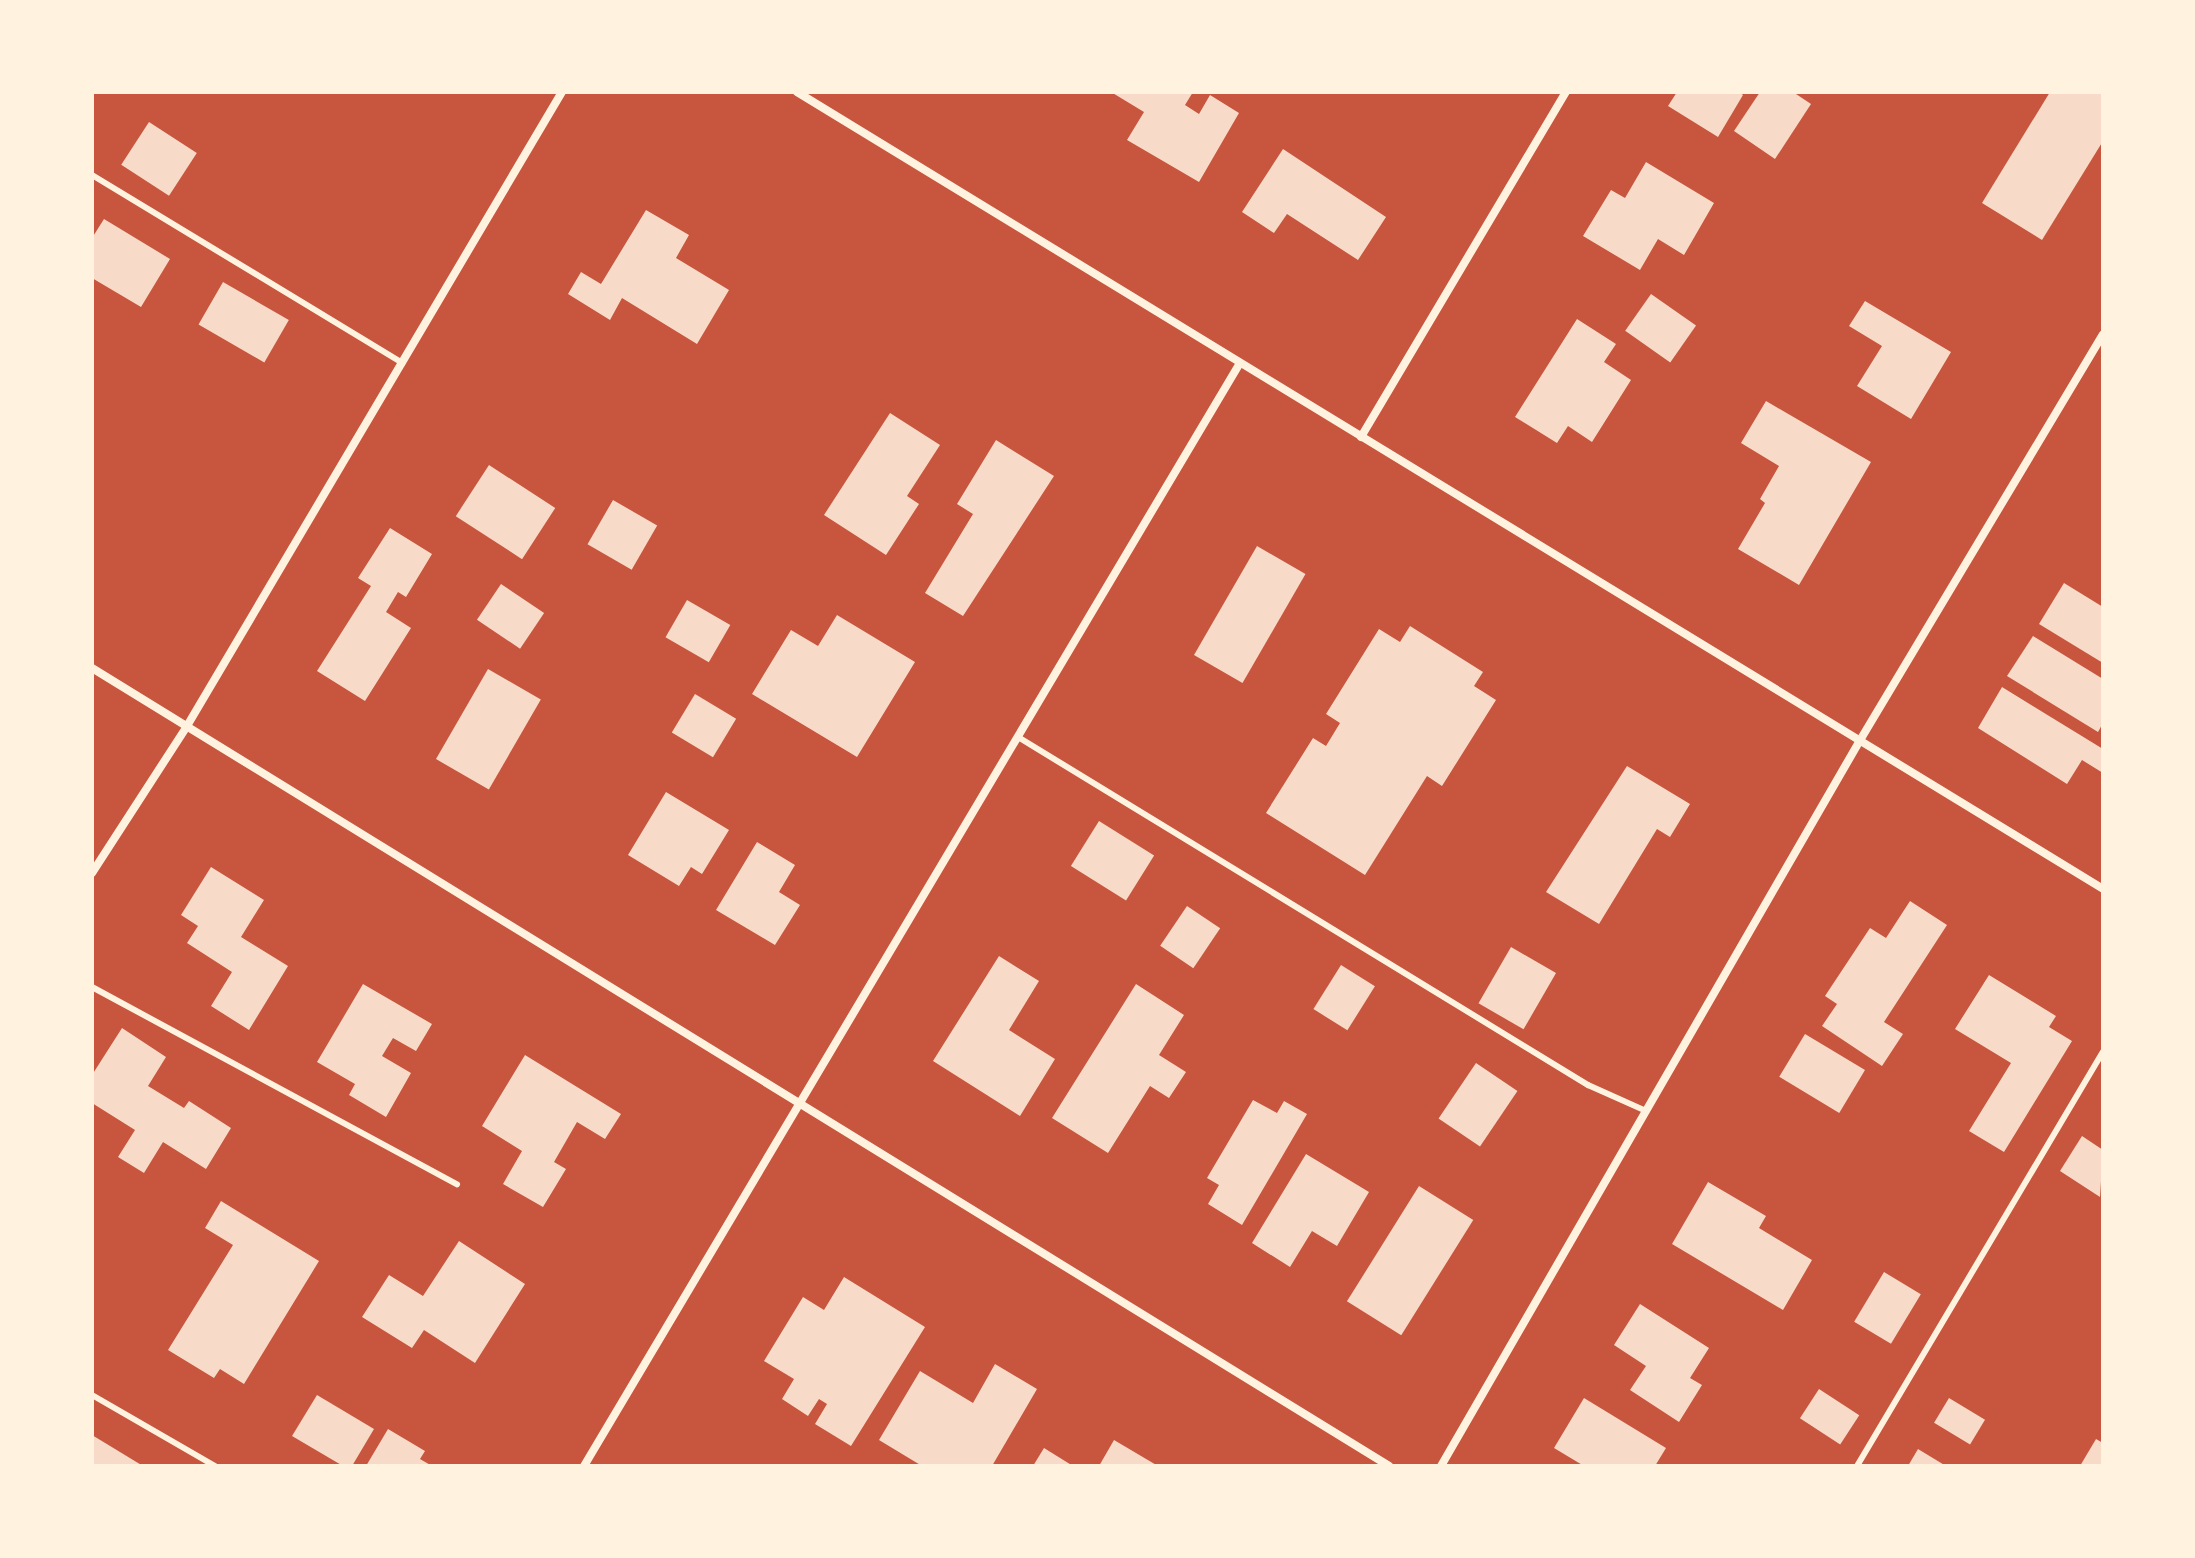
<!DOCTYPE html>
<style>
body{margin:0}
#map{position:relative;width:2195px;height:1558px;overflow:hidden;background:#c8553d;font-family:"Work Sans",sans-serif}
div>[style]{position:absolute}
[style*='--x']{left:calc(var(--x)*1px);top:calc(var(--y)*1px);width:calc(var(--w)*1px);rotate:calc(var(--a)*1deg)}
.building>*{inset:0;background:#f7dbc8;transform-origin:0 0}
.service>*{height:6px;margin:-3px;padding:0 3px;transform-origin:3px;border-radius:3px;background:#fff3e0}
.minor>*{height:8px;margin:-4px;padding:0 4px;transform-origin:4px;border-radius:4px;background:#fff3e0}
span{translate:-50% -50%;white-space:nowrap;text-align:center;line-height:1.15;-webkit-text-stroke:7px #fff3e0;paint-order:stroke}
.frame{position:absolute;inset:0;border:94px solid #fff3e0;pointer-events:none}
</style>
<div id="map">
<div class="building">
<div style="clip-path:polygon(1111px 92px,1193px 92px,1185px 105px,1199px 114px,1210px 95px,1239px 113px,1199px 182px,1127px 140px,1144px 112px)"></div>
<div style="clip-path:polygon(1677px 92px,1739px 92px,1743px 95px,1718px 137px,1668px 106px)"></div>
<div style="clip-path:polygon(1760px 92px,1793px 92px,1811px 104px,1775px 159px,1734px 131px)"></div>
<div style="clip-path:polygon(2050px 92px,2103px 92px,2103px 141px,2042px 240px,1982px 203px)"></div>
<div style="left:149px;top:122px;width:57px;height:51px;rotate:33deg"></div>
<div style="clip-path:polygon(1283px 149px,1386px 217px,1358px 260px,1287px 214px,1274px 233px,1242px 212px)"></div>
<div style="clip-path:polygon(1646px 162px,1714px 203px,1684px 255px,1658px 239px,1640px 270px,1583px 236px,1611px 190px,1625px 198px)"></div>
<div style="clip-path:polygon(646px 210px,689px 235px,676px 258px,729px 290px,697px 344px,622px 298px,610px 320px,568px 294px,581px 272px,601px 284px)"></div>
<div style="clip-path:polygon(104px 219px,170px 259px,141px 307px,92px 278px,92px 238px)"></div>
<div style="left:223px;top:282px;width:76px;height:49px;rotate:30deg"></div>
<div style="left:1651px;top:294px;width:55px;height:45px;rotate:35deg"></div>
<div style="clip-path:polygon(1865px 301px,1951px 352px,1911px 419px,1857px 386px,1882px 346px,1849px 326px)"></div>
<div style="clip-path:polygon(1577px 319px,1616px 344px,1604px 362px,1631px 380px,1592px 442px,1568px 426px,1557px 443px,1515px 417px)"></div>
<div style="clip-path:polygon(1766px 401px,1871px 462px,1799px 585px,1738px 549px,1765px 503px,1760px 499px,1779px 466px,1741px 443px)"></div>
<div style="clip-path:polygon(890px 413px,940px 445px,907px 496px,919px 504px,886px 555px,824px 515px)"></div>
<div style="clip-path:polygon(996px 440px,1054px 476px,963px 616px,925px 593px,973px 514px,957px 504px)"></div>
<div style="left:489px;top:465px;width:79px;height:61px;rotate:33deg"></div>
<div style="left:613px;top:500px;width:51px;height:51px;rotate:30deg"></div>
<div style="clip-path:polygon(390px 528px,432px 554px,406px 597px,398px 592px,386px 612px,411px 628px,365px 701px,317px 671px,371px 586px,358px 578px)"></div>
<div style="left:1257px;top:546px;width:56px;height:126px;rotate:30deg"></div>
<div style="clip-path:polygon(2064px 583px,2103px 607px,2103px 663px,2039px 624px)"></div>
<div style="left:501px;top:584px;width:52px;height:43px;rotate:34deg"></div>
<div style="left:687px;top:600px;width:50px;height:43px;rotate:30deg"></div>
<div style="clip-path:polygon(837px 615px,915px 662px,857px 757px,752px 694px,791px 630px,818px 646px)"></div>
<div style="clip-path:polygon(1410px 626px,1483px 672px,1474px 686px,1496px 700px,1442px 786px,1427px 776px,1365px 875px,1266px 813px,1313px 738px,1326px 746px,1340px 723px,1326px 714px,1379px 629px,1400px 642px)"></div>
<div style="clip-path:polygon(2033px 636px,2103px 679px,2103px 723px,2098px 732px,2007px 676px)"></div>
<div style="left:488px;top:669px;width:61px;height:104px;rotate:30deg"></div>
<div style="clip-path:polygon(2002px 687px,2103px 749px,2103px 773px,2082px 760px,2067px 784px,1978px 728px)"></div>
<div style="left:695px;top:694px;width:48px;height:45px;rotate:31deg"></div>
<div style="clip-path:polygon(1627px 766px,1690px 804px,1670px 837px,1657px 829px,1599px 924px,1546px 892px)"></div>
<div style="clip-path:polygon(666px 792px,729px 830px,702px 874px,691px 867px,679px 886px,628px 855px)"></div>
<div style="left:1099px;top:821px;width:65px;height:53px;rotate:32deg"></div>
<div style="clip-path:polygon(757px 842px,795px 865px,779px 892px,800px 905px,775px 945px,716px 910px)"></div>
<div style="clip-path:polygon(211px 867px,264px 900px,241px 937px,288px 966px,249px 1030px,211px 1006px,232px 972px,187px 943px,198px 926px,181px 915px)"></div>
<div style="clip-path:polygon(1910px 901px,1947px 925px,1884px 1022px,1903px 1034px,1882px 1066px,1822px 1026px,1837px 1004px,1825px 996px,1870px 928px,1886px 938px)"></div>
<div style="left:1187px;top:906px;width:40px;height:48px;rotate:34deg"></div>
<div style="left:1511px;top:947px;width:52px;height:65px;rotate:30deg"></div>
<div style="clip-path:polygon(999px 956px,1039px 981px,1009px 1030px,1055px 1059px,1020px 1116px,933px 1061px)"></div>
<div style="left:1341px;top:965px;width:40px;height:52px;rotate:32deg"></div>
<div style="clip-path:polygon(1989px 975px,2056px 1016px,2049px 1027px,2072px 1041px,2004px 1152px,1969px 1131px,2011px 1063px,1955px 1029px)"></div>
<div style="clip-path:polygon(363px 984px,432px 1024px,416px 1051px,393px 1038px,382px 1056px,411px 1073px,386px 1117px,349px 1095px,355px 1084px,317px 1062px)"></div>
<div style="clip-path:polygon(1136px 984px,1184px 1015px,1159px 1055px,1186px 1072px,1169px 1098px,1150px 1086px,1108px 1153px,1052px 1118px)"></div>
<div style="clip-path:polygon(122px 1028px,166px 1057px,148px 1086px,184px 1108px,189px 1101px,231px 1128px,206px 1169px,163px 1142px,144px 1173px,118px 1157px,135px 1130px,92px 1103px,92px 1075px)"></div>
<div style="left:1805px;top:1034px;width:70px;height:50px;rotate:31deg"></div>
<div style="clip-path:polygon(525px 1055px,621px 1114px,605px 1139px,577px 1122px,554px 1162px,566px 1169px,543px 1207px,503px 1184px,522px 1151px,482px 1126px)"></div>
<div style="left:1476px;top:1063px;width:50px;height:67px;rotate:34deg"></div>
<div style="clip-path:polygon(1253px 1100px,1277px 1113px,1284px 1101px,1307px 1114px,1242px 1225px,1208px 1204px,1219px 1185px,1207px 1178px)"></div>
<div style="clip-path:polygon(2082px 1136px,2103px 1150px,2100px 1197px,2060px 1171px)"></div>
<div style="clip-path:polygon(1306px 1154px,1369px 1192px,1337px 1246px,1312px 1231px,1290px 1267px,1252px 1243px)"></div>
<div style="clip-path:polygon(1708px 1182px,1766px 1216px,1759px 1228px,1812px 1260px,1783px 1310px,1672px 1244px)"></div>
<div style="left:1419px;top:1186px;width:64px;height:136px;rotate:32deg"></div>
<div style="clip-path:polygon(221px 1201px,319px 1261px,244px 1384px,220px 1369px,214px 1378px,168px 1350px,233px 1245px,205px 1228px)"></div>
<div style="clip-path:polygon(459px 1241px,525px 1284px,475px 1363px,424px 1330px,412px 1348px,362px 1317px,389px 1275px,423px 1296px)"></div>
<div style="left:1884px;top:1272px;width:43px;height:58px;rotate:31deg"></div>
<div style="clip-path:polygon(844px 1277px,925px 1327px,851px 1446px,815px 1424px,827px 1404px,819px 1399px,808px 1416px,782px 1399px,794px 1379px,764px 1361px,803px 1297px,824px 1310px)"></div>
<div style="clip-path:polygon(1640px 1304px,1709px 1348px,1690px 1378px,1702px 1385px,1679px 1422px,1630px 1390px,1646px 1366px,1614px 1345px)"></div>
<div style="clip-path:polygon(995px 1364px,1037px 1389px,992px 1466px,922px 1466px,879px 1440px,920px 1371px,973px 1403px)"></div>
<div style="left:1819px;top:1389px;width:48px;height:35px;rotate:33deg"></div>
<div style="clip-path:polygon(317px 1395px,374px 1429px,352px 1466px,343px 1466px,292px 1436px)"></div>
<div style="clip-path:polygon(1584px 1398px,1666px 1448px,1655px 1466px,1584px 1466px,1554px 1448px)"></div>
<div style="left:1949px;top:1398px;width:42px;height:29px;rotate:31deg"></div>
<div style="clip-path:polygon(388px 1429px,425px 1451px,420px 1459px,432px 1466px,366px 1466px)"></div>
<div style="clip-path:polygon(92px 1435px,143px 1466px,92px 1466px)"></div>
<div style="clip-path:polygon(2096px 1439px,2103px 1443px,2103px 1466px,2080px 1466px)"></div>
<div style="clip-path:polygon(1114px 1440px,1158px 1466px,1099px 1466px)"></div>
<div style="clip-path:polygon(1044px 1448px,1073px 1466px,1033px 1466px)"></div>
<div style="clip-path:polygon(1918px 1449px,1946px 1466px,1908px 1466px)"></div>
</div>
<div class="service">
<div style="--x:92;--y:175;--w:363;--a:31.2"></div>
<div style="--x:1018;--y:737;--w:668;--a:31.41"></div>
<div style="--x:1588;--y:1085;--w:64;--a:24.1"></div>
<div style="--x:92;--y:987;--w:415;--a:28.4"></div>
<div style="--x:92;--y:1395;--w:142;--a:30"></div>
<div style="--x:1857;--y:1466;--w:482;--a:-59.3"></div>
</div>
<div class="minor">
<div style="--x:797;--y:92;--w:1530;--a:31.39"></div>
<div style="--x:1361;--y:437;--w:401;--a:-59.3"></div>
<div style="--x:92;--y:668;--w:1523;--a:31.6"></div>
<div style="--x:92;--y:873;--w:175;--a:-57.1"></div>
<div style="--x:187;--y:726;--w:737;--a:-59.4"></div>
<div style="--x:584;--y:1466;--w:1283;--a:-59.26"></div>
<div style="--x:1441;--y:1466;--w:836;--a:-60"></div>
<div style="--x:1859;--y:742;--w:475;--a:-59.1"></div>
</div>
<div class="frame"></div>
</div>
